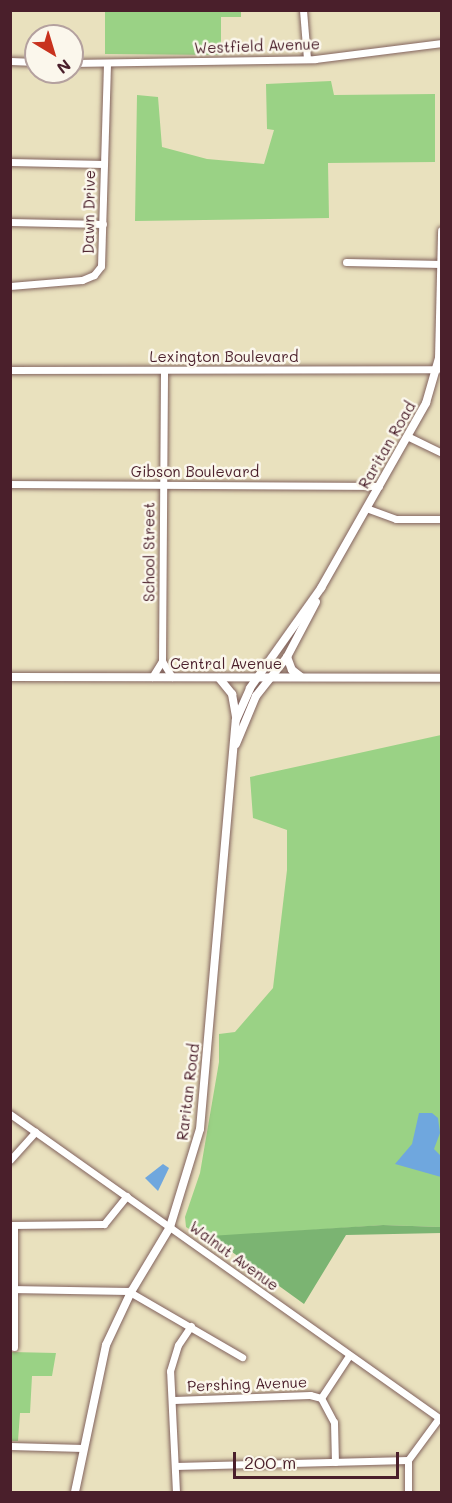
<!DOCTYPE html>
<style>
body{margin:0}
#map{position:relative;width:452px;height:1503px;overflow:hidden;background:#e9e1be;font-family:Mali,sans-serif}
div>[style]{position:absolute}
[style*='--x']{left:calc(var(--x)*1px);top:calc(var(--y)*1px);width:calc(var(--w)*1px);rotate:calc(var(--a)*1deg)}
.green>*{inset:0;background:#9ad285}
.forest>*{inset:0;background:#7bb472}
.water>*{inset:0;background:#6fa7de}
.roads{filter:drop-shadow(0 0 2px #82635e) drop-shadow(0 0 2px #82635e)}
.minor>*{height:7px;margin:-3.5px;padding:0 3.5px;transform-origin:3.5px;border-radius:3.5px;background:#fff}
.major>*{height:8px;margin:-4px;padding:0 4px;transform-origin:4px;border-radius:4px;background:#fff}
span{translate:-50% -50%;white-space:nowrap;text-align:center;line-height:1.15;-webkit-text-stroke:5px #fbf7ec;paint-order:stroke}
.street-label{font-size:15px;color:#4a1f2b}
.frame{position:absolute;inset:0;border:12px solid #4a1f2b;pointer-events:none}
.north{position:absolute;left:24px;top:24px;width:60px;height:60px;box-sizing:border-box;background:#fbf7ec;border:2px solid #b4a19f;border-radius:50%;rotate:142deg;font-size:16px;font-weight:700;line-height:24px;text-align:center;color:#4a1f2b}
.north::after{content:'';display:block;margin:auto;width:21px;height:27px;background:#c8321e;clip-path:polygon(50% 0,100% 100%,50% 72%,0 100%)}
.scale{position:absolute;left:233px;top:1452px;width:166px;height:27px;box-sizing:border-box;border:3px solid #4a1f2b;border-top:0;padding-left:8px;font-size:18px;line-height:21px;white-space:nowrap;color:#4a1f2b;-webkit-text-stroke:4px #fbf7ec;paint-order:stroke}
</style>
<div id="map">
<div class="green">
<div style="clip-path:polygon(105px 11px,241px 10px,241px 17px,221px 17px,221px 55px,105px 54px)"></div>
<div style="clip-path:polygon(331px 81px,334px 95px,435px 94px,435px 162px,328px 163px,329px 218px,135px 221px,137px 95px,158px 97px,162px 147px,207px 159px,264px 164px,274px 130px,267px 129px,266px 84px)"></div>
<div style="clip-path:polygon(441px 735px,441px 1227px,383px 1225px,202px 1238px,186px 1227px,185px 1217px,200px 1173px,219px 1062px,219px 1034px,235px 1032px,273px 988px,287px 870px,287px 830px,253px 818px,250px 777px)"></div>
<div style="clip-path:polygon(11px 1352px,56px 1353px,52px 1376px,32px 1376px,30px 1413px,20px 1413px,18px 1441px,11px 1441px)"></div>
</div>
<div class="forest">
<div style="clip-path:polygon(383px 1225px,441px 1227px,441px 1233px,346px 1235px,304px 1304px,210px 1236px)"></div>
</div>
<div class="water">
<div style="clip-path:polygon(419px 1113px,432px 1113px,438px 1118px,440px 1133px,434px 1149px,441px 1156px,441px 1177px,395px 1164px,412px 1144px)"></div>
<div style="clip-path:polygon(163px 1164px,169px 1168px,158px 1191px,145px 1178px)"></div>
</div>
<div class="roads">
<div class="minor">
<div style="--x:303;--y:10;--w:49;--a:85.3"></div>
<div style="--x:10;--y:61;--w:26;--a:2"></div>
<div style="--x:72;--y:63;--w:243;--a:-0.9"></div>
<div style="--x:315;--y:59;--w:128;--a:-7.2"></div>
<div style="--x:10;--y:162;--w:94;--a:1.2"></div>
<div style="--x:10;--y:222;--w:93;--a:1.2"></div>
<div style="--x:346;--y:262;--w:95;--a:1.2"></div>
<div style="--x:10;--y:286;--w:72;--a:-4.8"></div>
<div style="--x:82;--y:280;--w:13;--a:-23"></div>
<div style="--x:94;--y:275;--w:11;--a:-52"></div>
<div style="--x:101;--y:266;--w:203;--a:-88.3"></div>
<div style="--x:10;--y:370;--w:427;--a:-0.1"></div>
<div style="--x:409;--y:437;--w:37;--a:26"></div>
<div style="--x:10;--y:484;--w:369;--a:0.3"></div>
<div style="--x:366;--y:508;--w:32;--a:20"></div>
<div style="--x:396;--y:519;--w:46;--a:0"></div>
<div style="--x:162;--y:661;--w:19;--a:58"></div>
<div style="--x:152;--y:677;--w:19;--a:-58"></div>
<div style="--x:162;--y:661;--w:291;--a:-89.6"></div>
<div style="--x:10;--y:1114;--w:529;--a:35.31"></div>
<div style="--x:10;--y:1160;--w:38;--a:-48"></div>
<div style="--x:10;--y:1225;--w:94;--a:-0.6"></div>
<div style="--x:104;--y:1224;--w:36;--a:-51"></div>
<div style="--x:10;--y:1289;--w:118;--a:1"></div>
<div style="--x:128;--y:1291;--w:132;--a:30.1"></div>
<div style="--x:14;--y:1347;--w:122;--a:-90"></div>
<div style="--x:321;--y:1398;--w:27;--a:62"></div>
<div style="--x:334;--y:1422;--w:40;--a:88.6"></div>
<div style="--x:321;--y:1398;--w:49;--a:-56.6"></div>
<div style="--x:174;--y:1400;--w:136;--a:-2.1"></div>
<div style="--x:310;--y:1395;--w:11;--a:15"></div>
<div style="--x:10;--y:1446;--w:73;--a:1.6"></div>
<div style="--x:175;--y:1466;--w:233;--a:-1.5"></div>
<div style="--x:176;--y:1492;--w:121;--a:-92.8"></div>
<div style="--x:170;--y:1371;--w:27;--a:-73"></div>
<div style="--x:178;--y:1345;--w:23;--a:-56"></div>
<div style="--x:408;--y:1492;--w:32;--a:-90"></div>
<div style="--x:408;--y:1460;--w:52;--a:-53.6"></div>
</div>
<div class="major">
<div style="--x:287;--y:657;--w:14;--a:69"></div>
<div style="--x:292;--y:670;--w:11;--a:38"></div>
<div style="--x:10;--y:677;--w:432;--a:0.1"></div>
<div style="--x:219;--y:678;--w:21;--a:51"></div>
<div style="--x:232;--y:694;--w:23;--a:80"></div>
<div style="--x:236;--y:744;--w:52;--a:-67.4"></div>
<div style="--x:256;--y:696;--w:50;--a:-51.5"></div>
<div style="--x:287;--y:657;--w:62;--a:-62.2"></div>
<div style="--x:75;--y:1492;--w:150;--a:-78.1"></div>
<div style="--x:106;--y:1345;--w:59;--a:-64.7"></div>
<div style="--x:131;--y:1292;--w:76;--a:-59"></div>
<div style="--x:170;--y:1227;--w:102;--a:-73"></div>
<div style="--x:200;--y:1129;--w:411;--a:-85"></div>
<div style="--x:236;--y:720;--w:35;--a:-66"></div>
<div style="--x:250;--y:688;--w:123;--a:-54.6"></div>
<div style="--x:321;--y:588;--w:213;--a:-60.4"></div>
<div style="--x:426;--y:403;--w:47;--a:-73.9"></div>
<div style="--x:439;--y:358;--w:127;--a:-88.6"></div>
</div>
</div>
<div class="street-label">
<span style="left:257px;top:46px;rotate:-2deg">Westfield Avenue</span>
<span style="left:89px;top:212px;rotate:-89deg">Dawn Drive</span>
<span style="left:224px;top:357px">Lexington Boulevard</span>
<span style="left:387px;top:445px;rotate:-60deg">Raritan Road</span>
<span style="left:195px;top:472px">Gibson Boulevard</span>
<span style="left:149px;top:552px;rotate:-90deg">School Street</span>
<span style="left:226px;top:664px">Central Avenue</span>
<span style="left:188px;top:1092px;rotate:-83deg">Raritan Road</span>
<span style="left:234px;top:1256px;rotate:36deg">Walnut Avenue</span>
<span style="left:247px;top:1384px;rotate:-2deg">Pershing Avenue</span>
</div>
<div class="frame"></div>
<div class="north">N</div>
<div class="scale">200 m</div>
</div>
